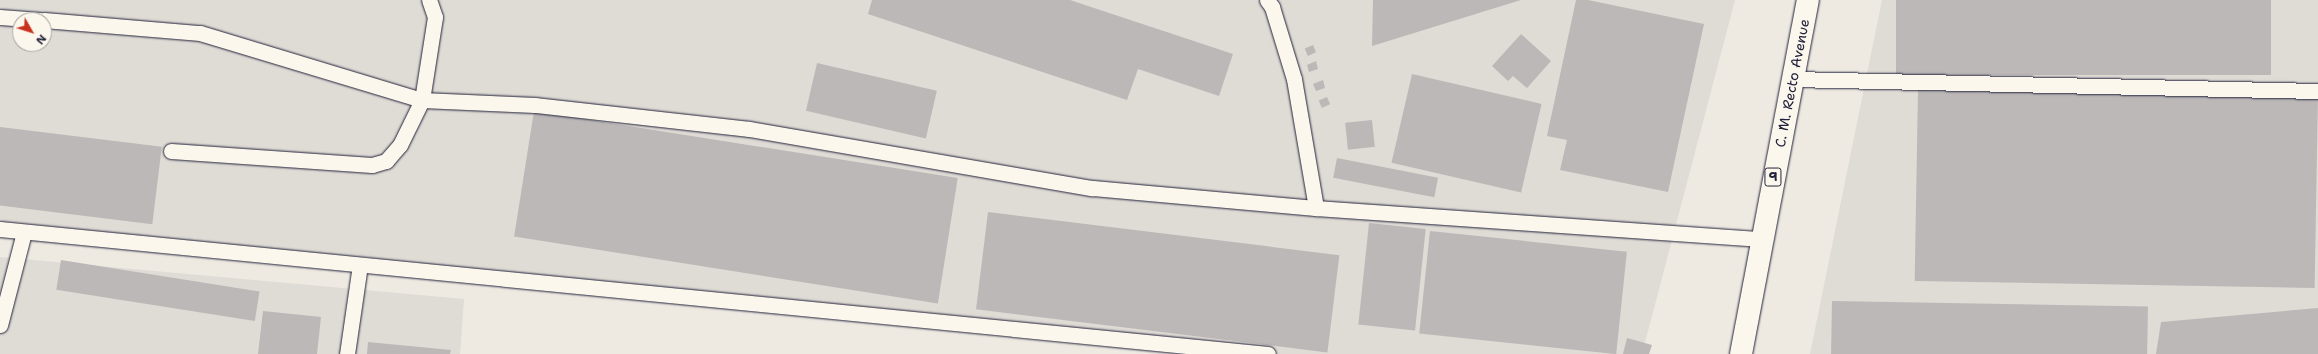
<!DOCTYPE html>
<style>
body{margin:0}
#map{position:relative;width:2318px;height:354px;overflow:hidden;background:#eeeae2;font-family:"Shantell Sans",sans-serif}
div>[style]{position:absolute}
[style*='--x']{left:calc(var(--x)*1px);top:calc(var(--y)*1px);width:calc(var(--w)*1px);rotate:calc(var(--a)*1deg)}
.built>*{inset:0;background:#dfdbd5}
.building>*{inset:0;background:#bcb8b8;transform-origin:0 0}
.roads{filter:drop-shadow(0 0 1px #22223b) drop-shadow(0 0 1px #22223b)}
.lane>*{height:15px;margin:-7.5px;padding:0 7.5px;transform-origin:7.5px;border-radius:7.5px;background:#fbf7ec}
.highway>*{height:22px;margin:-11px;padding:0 11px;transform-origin:11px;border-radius:11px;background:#fbf7ec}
span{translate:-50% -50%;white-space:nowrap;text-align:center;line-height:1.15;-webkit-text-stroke:4px #fbf7ec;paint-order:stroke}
.shield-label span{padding:1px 3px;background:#fbf7ec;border:1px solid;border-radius:3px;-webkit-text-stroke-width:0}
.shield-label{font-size:13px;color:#22223b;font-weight:700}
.street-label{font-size:14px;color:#22223b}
.north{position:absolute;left:12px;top:12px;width:40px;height:40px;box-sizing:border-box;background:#fbf7ec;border:1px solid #a4a2a5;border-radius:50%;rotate:129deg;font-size:11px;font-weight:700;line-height:16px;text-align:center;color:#22223b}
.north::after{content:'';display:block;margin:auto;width:14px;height:18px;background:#c8321e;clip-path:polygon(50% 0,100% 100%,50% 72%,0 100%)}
</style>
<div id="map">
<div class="built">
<div style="clip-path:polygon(evenodd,0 0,1735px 0,1642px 354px,1199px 354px,0 232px,0 0,20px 20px,44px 20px,44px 44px,20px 44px,20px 20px)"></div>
<div style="clip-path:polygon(1882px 0,2318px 0,2318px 354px,1810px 354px)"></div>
<div style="clip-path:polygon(0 257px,464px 299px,460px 354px,0 354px)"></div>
</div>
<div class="building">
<div style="clip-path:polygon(872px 0,1070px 0,1233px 54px,1219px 96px,1138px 69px,1127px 100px,868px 14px)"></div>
<div style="clip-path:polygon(1373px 0,1521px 0,1372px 46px)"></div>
<div style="clip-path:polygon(1576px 0,1588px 0,1704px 24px,1668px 192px,1560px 170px,1567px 140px,1547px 136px)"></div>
<div style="left:1896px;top:0;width:375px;height:75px"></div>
<div style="clip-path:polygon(1521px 34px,1551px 61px,1527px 88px,1513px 76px,1508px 81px,1492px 66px)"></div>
<div style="left:1313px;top:45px;width:8px;height:9px;rotate:67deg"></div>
<div style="clip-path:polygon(1316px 61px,1318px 69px,1309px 72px,1307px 65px)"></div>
<div style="left:817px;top:63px;width:123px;height:49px;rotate:13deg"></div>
<div style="left:1412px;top:74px;width:133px;height:91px;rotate:13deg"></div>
<div style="clip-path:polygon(1323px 80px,1325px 88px,1316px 91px,1313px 84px)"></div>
<div style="left:1918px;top:90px;width:400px;height:191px;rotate:1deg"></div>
<div style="left:1327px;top:97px;width:8px;height:9px;rotate:67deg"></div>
<div style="left:534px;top:111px;width:429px;height:127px;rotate:9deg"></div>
<div style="left:1372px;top:120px;width:27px;height:27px;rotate:84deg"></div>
<div style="left:0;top:127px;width:163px;height:78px;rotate:7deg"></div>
<div style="left:1337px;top:158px;width:103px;height:20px;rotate:11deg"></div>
<div style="left:988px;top:212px;width:354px;height:98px;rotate:7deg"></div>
<div style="left:1369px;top:223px;width:57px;height:102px;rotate:6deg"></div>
<div style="left:1430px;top:231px;width:198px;height:103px;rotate:6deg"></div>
<div style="left:61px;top:260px;width:201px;height:30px;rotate:9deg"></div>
<div style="left:1832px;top:301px;width:316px;height:53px;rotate:1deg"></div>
<div style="clip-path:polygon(2318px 308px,2318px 354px,2156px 354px,2161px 322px)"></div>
<div style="clip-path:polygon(263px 311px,321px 317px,317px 354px,258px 354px)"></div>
<div style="clip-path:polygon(1627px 338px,1652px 345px,1649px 354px,1623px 354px)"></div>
<div style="clip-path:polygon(368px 342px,451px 350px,450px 354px,367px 354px)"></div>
</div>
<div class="roads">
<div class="lane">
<div style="--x:1267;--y:0;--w:9;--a:54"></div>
<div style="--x:1272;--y:7;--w:75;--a:73"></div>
<div style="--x:1294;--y:79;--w:131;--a:80.3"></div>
<div style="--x:0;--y:17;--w:40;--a:4.3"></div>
<div style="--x:44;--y:20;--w:157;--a:4.8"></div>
<div style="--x:200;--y:33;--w:232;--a:16.8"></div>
<div style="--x:422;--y:100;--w:113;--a:2.5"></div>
<div style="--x:535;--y:105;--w:215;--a:6.4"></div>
<div style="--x:749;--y:129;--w:348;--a:9.8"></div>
<div style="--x:1092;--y:188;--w:225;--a:5.1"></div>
<div style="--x:1316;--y:208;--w:446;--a:4"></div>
<div style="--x:1792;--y:79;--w:526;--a:1.31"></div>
<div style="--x:171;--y:151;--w:201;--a:4"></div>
<div style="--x:372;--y:165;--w:15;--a:-16"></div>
<div style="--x:386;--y:161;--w:21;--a:-49"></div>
<div style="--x:400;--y:145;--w:50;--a:-63.9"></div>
<div style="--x:422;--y:100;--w:84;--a:-81.1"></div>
<div style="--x:435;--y:17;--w:18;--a:-109"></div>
<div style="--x:0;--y:229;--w:1274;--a:5.63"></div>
<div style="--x:0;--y:325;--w:96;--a:-75.5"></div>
<div style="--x:347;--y:354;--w:90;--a:-81.7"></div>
</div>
<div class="highway">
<div style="--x:1741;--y:354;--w:360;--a:-79.3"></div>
</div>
</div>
<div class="shield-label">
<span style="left:1773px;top:177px">9</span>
</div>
<div class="street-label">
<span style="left:1792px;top:83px;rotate:-79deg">C. M. Recto Avenue</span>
</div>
<div class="north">N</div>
</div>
